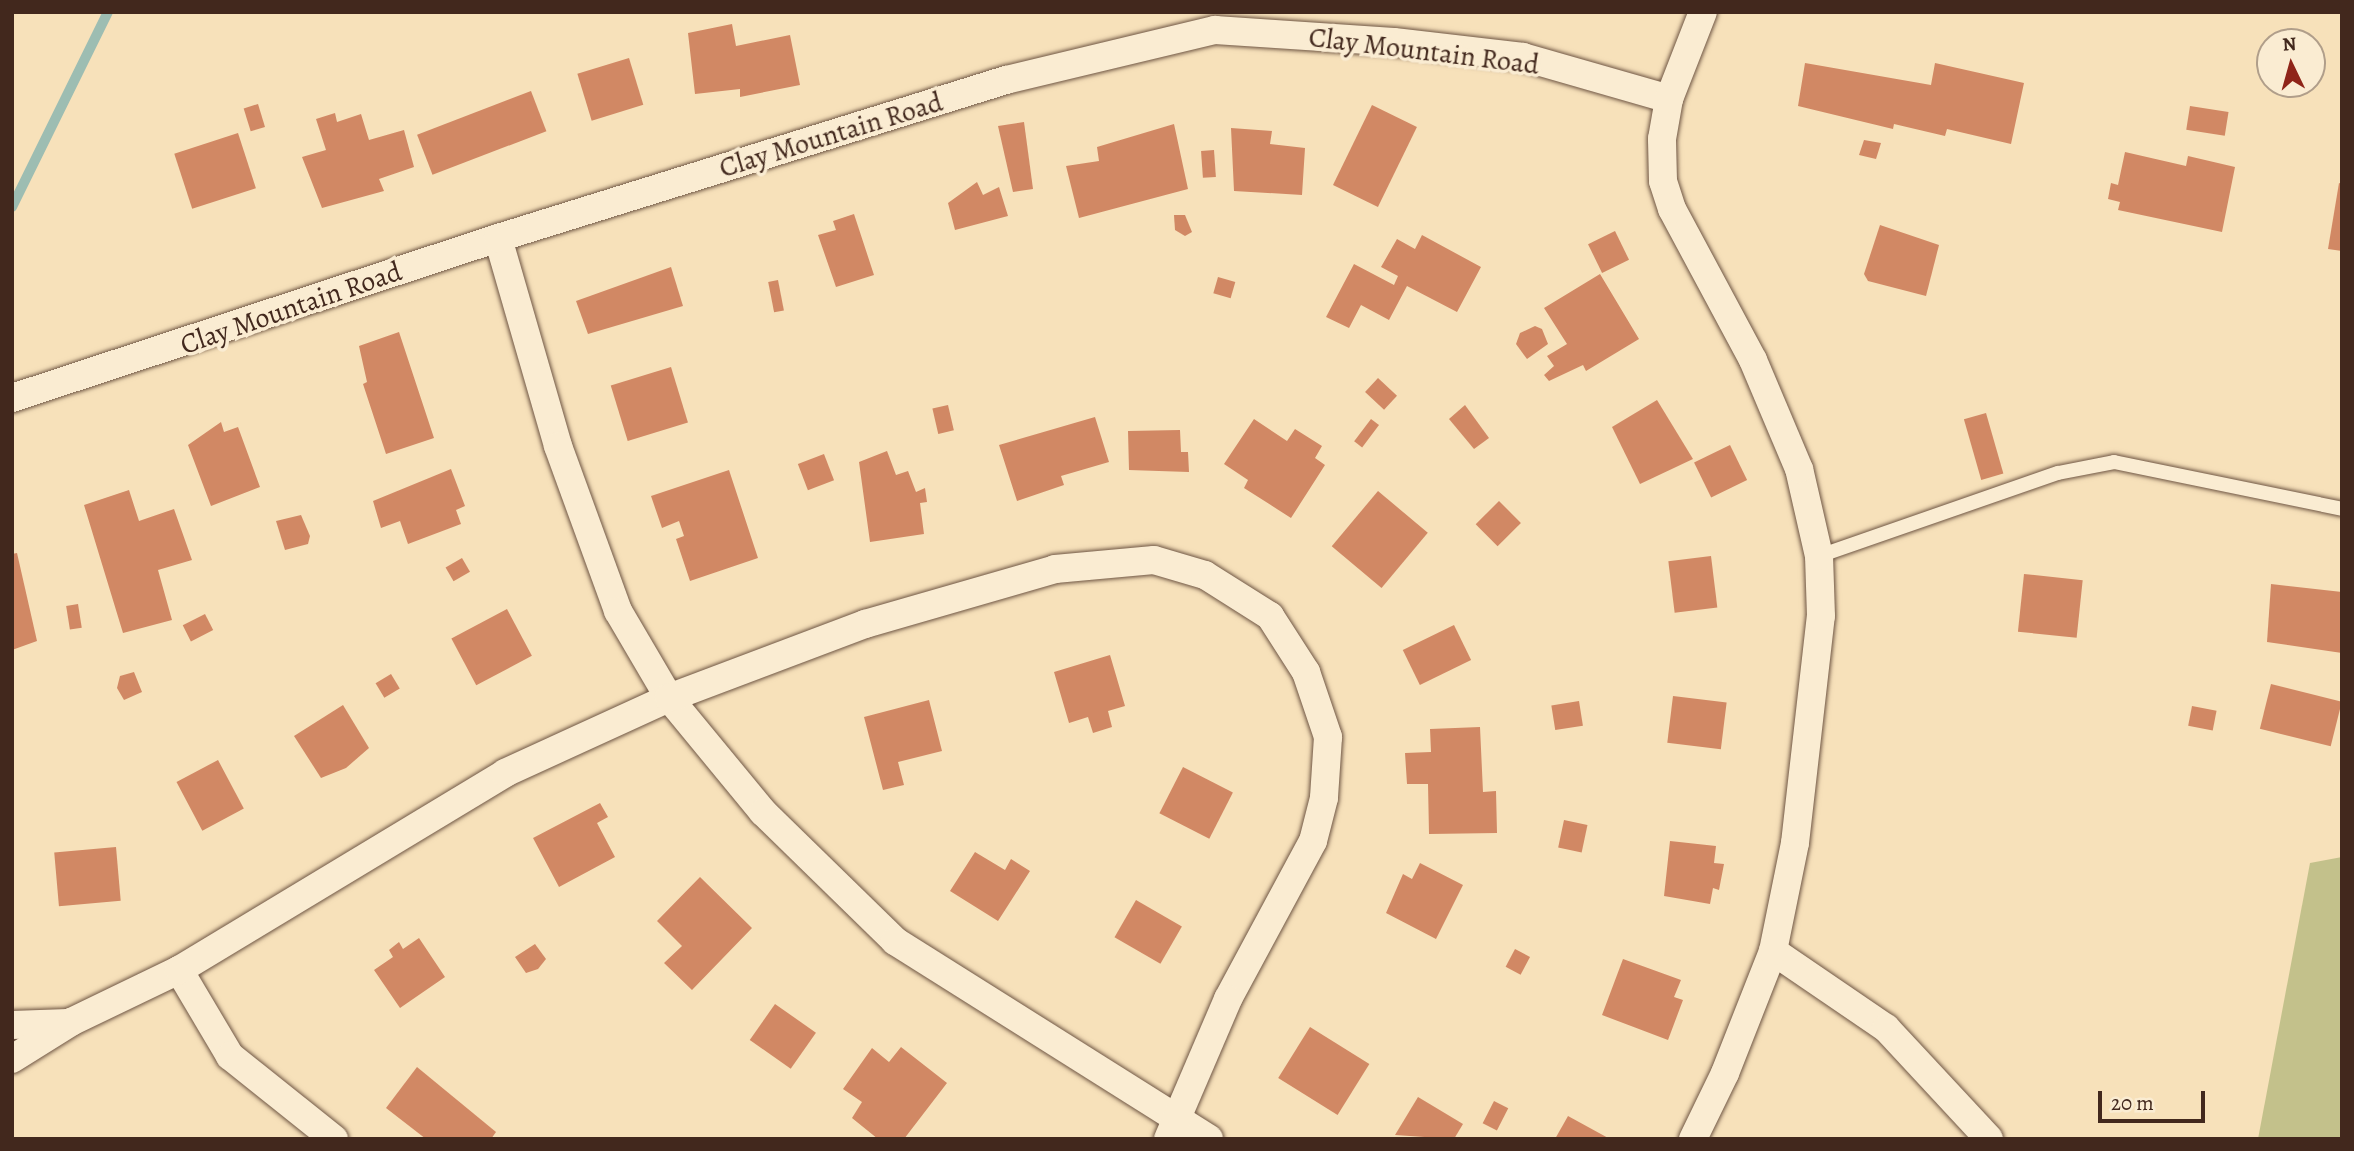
<!DOCTYPE html>
<style>
body{margin:0}
#map{position:relative;width:2354px;height:1151px;overflow:hidden;background:#f7e1ba;font-family:Alegreya,serif}
div>[style]{position:absolute}
[style*='--x']{left:calc(var(--x)*1px);top:calc(var(--y)*1px);width:calc(var(--w)*1px);rotate:calc(var(--a)*1deg)}
.green>*{inset:0;background:#c3c18b}
.stream>*{height:10px;margin:-5px;padding:0 5px;transform-origin:5px;border-radius:5px;background:#9dbdb2}
.building>*{inset:0;background:#d18864;transform-origin:0 0}
.roads{filter:drop-shadow(0 0 2px #6f5644) drop-shadow(0 0 2px #6f5644)}
.service>*{height:14px;margin:-7px;padding:0 7px;transform-origin:7px;border-radius:7px;background:#faecd2}
.minor>*{height:28px;margin:-14px;padding:0 14px;transform-origin:14px;border-radius:14px;background:#faecd2}
span{translate:-50% -50%;white-space:nowrap;text-align:center;line-height:1.15;-webkit-text-stroke:7px #faecd2;paint-order:stroke}
.street-label{font-size:28px;color:#42281d}
.frame{position:absolute;inset:0;border:14px solid #42281d;pointer-events:none}
.north{position:absolute;left:2256px;top:28px;width:70px;height:70px;box-sizing:border-box;background:#faecd2;border:2px solid #b09e8a;border-radius:50%;rotate:355deg;font-size:19px;font-weight:700;line-height:28px;text-align:center;color:#42281d}
.north::after{content:'';display:block;margin:auto;width:24px;height:32px;background:#8f2418;clip-path:polygon(50% 0,100% 100%,50% 72%,0 100%)}
.scale{position:absolute;left:2098px;top:1091px;width:107px;height:32px;box-sizing:border-box;border:4px solid #42281d;border-top:0;padding-left:9px;font-size:21px;line-height:24px;white-space:nowrap;color:#42281d;-webkit-text-stroke:5px #faecd2;paint-order:stroke}
</style>
<div id="map">
<div class="green">
<div style="clip-path:polygon(2342px 857px,2342px 1139px,2258px 1139px,2310px 863px)"></div>
</div>
<div class="stream">
<div style="--x:12;--y:207;--w:217;--a:-63.8"></div>
</div>
<div class="building">
<div style="clip-path:polygon(732px 24px,736px 46px,790px 35px,800px 85px,740px 97px,740px 89px,695px 94px,688px 33px)"></div>
<div style="left:629px;top:58px;width:49px;height:54px;rotate:73deg"></div>
<div style="clip-path:polygon(1805px 63px,1931px 85px,1935px 63px,2024px 83px,2011px 144px,1947px 129px,1945px 136px,1894px 124px,1893px 129px,1798px 106px)"></div>
<div style="left:531px;top:91px;width:43px;height:122px;rotate:69deg"></div>
<div style="left:258px;top:104px;width:24px;height:15px;rotate:73deg"></div>
<div style="left:1372px;top:105px;width:50px;height:89px;rotate:26deg"></div>
<div style="left:2190px;top:106px;width:39px;height:24px;rotate:9deg"></div>
<div style="clip-path:polygon(335px 113px,337px 122px,361px 114px,369px 140px,404px 130px,414px 167px,379px 179px,384px 191px,322px 208px,302px 157px,326px 150px,316px 119px)"></div>
<div style="clip-path:polygon(1024px 122px,1033px 189px,1013px 192px,998px 126px)"></div>
<div style="clip-path:polygon(1174px 124px,1188px 189px,1079px 218px,1066px 166px,1099px 161px,1097px 147px)"></div>
<div style="clip-path:polygon(1231px 128px,1272px 131px,1270px 144px,1305px 148px,1302px 195px,1234px 191px)"></div>
<div style="left:238px;top:133px;width:58px;height:67px;rotate:72deg"></div>
<div style="clip-path:polygon(1864px 140px,1881px 143px,1876px 159px,1859px 155px)"></div>
<div style="left:1214px;top:150px;width:27px;height:13px;rotate:86deg"></div>
<div style="clip-path:polygon(2125px 152px,2186px 166px,2188px 156px,2235px 167px,2222px 232px,2118px 210px,2120px 202px,2108px 199px,2111px 183px,2118px 185px)"></div>
<div style="clip-path:polygon(977px 182px,983px 195px,999px 187px,1008px 216px,955px 230px,948px 203px)"></div>
<div style="clip-path:polygon(2339px 183px,2342px 184px,2342px 251px,2328px 249px)"></div>
<div style="clip-path:polygon(854px 214px,874px 275px,836px 287px,818px 235px,836px 230px,833px 221px)"></div>
<div style="clip-path:polygon(1174px 215px,1185px 215px,1192px 232px,1185px 236px,1175px 230px)"></div>
<div style="clip-path:polygon(1880px 225px,1939px 245px,1926px 296px,1868px 281px,1864px 274px)"></div>
<div style="left:1615px;top:231px;width:32px;height:30px;rotate:64deg"></div>
<div style="clip-path:polygon(1422px 235px,1481px 267px,1457px 312px,1407px 286px,1389px 320px,1361px 305px,1349px 328px,1326px 317px,1354px 264px,1394px 285px,1398px 276px,1381px 267px,1397px 239px,1415px 249px)"></div>
<div style="clip-path:polygon(671px 267px,683px 306px,588px 334px,576px 301px)"></div>
<div style="clip-path:polygon(1600px 274px,1639px 339px,1586px 371px,1583px 365px,1549px 381px,1544px 375px,1554px 366px,1547px 356px,1567px 344px,1544px 308px)"></div>
<div style="left:1218px;top:277px;width:18px;height:17px;rotate:16deg"></div>
<div style="left:778px;top:280px;width:31px;height:10px;rotate:79deg"></div>
<div style="clip-path:polygon(1535px 326px,1542px 329px,1548px 344px,1527px 359px,1516px 344px,1520px 333px)"></div>
<div style="clip-path:polygon(399px 332px,434px 438px,386px 454px,363px 384px,367px 382px,359px 346px)"></div>
<div style="left:671px;top:367px;width:58px;height:63px;rotate:73deg"></div>
<div style="left:1378px;top:378px;width:26px;height:19px;rotate:43deg"></div>
<div style="clip-path:polygon(1657px 400px,1693px 459px,1640px 484px,1612px 427px)"></div>
<div style="left:948px;top:405px;width:26px;height:16px;rotate:77deg"></div>
<div style="clip-path:polygon(1465px 405px,1489px 438px,1474px 449px,1449px 419px)"></div>
<div style="left:1986px;top:413px;width:63px;height:23px;rotate:74deg"></div>
<div style="clip-path:polygon(1095px 417px,1109px 462px,1061px 476px,1064px 485px,1017px 501px,999px 445px)"></div>
<div style="clip-path:polygon(1254px 419px,1287px 441px,1295px 429px,1322px 446px,1315px 458px,1325px 465px,1291px 518px,1244px 488px,1248px 480px,1224px 464px)"></div>
<div style="left:1371px;top:419px;width:10px;height:28px;rotate:37deg"></div>
<div style="clip-path:polygon(221px 422px,224px 432px,238px 427px,260px 487px,211px 506px,188px 445px)"></div>
<div style="clip-path:polygon(1180px 430px,1181px 452px,1188px 452px,1189px 472px,1129px 470px,1128px 431px)"></div>
<div style="left:1730px;top:445px;width:39px;height:40px;rotate:64deg"></div>
<div style="clip-path:polygon(887px 451px,896px 475px,908px 471px,916px 492px,925px 488px,927px 502px,920px 503px,924px 534px,870px 542px,859px 462px)"></div>
<div style="left:824px;top:454px;width:28px;height:28px;rotate:69deg"></div>
<div style="clip-path:polygon(451px 469px,465px 506px,456px 510px,461px 524px,408px 544px,400px 521px,381px 528px,373px 501px)"></div>
<div style="clip-path:polygon(729px 470px,758px 558px,690px 581px,676px 539px,684px 536px,679px 521px,662px 528px,651px 496px)"></div>
<div style="clip-path:polygon(129px 490px,139px 521px,174px 509px,192px 560px,158px 570px,172px 620px,123px 633px,84px 505px)"></div>
<div style="left:1378px;top:491px;width:65px;height:72px;rotate:40deg"></div>
<div style="left:1499px;top:501px;width:31px;height:33px;rotate:45deg"></div>
<div style="clip-path:polygon(301px 515px,310px 536px,308px 544px,285px 550px,276px 521px)"></div>
<div style="clip-path:polygon(17px 553px,37px 641px,12px 650px,12px 554px)"></div>
<div style="left:1711px;top:556px;width:52px;height:43px;rotate:83deg"></div>
<div style="left:462px;top:558px;width:16px;height:19px;rotate:60deg"></div>
<div style="left:2024px;top:574px;width:59px;height:58px;rotate:6deg"></div>
<div style="clip-path:polygon(2271px 584px,2342px 592px,2342px 653px,2267px 642px)"></div>
<div style="left:78px;top:604px;width:24px;height:12px;rotate:81deg"></div>
<div style="left:507px;top:609px;width:53px;height:63px;rotate:62deg"></div>
<div style="left:205px;top:614px;width:18px;height:25px;rotate:63deg"></div>
<div style="left:1454px;top:625px;width:39px;height:57px;rotate:64deg"></div>
<div style="clip-path:polygon(1110px 655px,1125px 706px,1108px 711px,1112px 727px,1093px 733px,1088px 717px,1069px 723px,1054px 672px)"></div>
<div style="clip-path:polygon(134px 672px,142px 692px,124px 700px,117px 688px,120px 676px)"></div>
<div style="left:391px;top:674px;width:17px;height:18px;rotate:59deg"></div>
<div style="left:2271px;top:684px;width:73px;height:46px;rotate:14deg"></div>
<div style="left:1673px;top:696px;width:54px;height:47px;rotate:7deg"></div>
<div style="clip-path:polygon(929px 700px,942px 751px,898px 762px,904px 785px,883px 790px,864px 717px)"></div>
<div style="left:1579px;top:701px;width:25px;height:28px;rotate:81deg"></div>
<div style="clip-path:polygon(343px 705px,369px 748px,346px 768px,321px 778px,294px 736px)"></div>
<div style="left:2192px;top:706px;width:25px;height:20px;rotate:11deg"></div>
<div style="clip-path:polygon(1480px 727px,1483px 792px,1496px 791px,1497px 833px,1429px 834px,1428px 784px,1407px 784px,1405px 753px,1431px 752px,1430px 729px)"></div>
<div style="left:218px;top:760px;width:55px;height:47px;rotate:62deg"></div>
<div style="left:1183px;top:767px;width:56px;height:52px;rotate:27deg"></div>
<div style="clip-path:polygon(600px 803px,608px 817px,597px 823px,615px 857px,559px 887px,533px 838px)"></div>
<div style="left:1564px;top:820px;width:24px;height:28px;rotate:12deg"></div>
<div style="clip-path:polygon(1670px 841px,1716px 846px,1714px 863px,1724px 864px,1719px 890px,1713px 888px,1710px 904px,1664px 896px)"></div>
<div style="left:116px;top:847px;width:54px;height:62px;rotate:85deg"></div>
<div style="clip-path:polygon(975px 852px,1005px 870px,1011px 859px,1030px 871px,998px 921px,950px 891px)"></div>
<div style="clip-path:polygon(1420px 863px,1463px 885px,1436px 939px,1386px 913px,1403px 874px,1412px 879px)"></div>
<div style="clip-path:polygon(700px 877px,752px 928px,692px 990px,664px 963px,682px 946px,657px 921px)"></div>
<div style="left:1136px;top:900px;width:53px;height:43px;rotate:30deg"></div>
<div style="clip-path:polygon(419px 938px,445px 977px,400px 1008px,374px 970px,393px 957px,389px 950px,399px 942px,403px 949px)"></div>
<div style="clip-path:polygon(535px 944px,546px 959px,538px 969px,526px 973px,515px 957px)"></div>
<div style="left:1515px;top:949px;width:17px;height:20px;rotate:28deg"></div>
<div style="clip-path:polygon(1623px 959px,1681px 980px,1674px 997px,1683px 1000px,1668px 1040px,1602px 1015px)"></div>
<div style="left:775px;top:1004px;width:50px;height:44px;rotate:35deg"></div>
<div style="left:1310px;top:1027px;width:70px;height:60px;rotate:32deg"></div>
<div style="clip-path:polygon(901px 1047px,947px 1083px,904px 1139px,878px 1139px,852px 1118px,862px 1102px,843px 1089px,872px 1048px,889px 1062px)"></div>
<div style="clip-path:polygon(417px 1067px,496px 1132px,491px 1139px,426px 1139px,386px 1108px)"></div>
<div style="clip-path:polygon(1418px 1097px,1463px 1124px,1454px 1139px,1395px 1135px)"></div>
<div style="left:1494px;top:1101px;width:16px;height:25px;rotate:27deg"></div>
<div style="clip-path:polygon(1568px 1116px,1610px 1139px,1555px 1139px)"></div>
</div>
<div class="roads">
<div class="service">
<div style="--x:1819;--y:556;--w:253;--a:-19.2"></div>
<div style="--x:2058;--y:473;--w:57;--a:-11.1"></div>
<div style="--x:2114;--y:462;--w:233;--a:11.6"></div>
</div>
<div class="minor">
<div style="--x:498;--y:238;--w:216;--a:73.9"></div>
<div style="--x:558;--y:446;--w:176;--a:70"></div>
<div style="--x:618;--y:611;--w:101;--a:59.6"></div>
<div style="--x:669;--y:698;--w:148;--a:50.5"></div>
<div style="--x:763;--y:812;--w:185;--a:44.3"></div>
<div style="--x:895;--y:941;--w:371;--a:32.2"></div>
<div style="--x:12;--y:398;--w:512;--a:-18.22"></div>
<div style="--x:498;--y:238;--w:532;--a:-17.28"></div>
<div style="--x:1006;--y:80;--w:215;--a:-13.5"></div>
<div style="--x:1215;--y:30;--w:179;--a:3.8"></div>
<div style="--x:1394;--y:42;--w:130;--a:6.6"></div>
<div style="--x:1523;--y:57;--w:152;--a:16"></div>
<div style="--x:1773;--y:951;--w:137;--a:34.3"></div>
<div style="--x:1886;--y:1028;--w:151;--a:47.1"></div>
<div style="--x:179;--y:970;--w:100;--a:59.3"></div>
<div style="--x:230;--y:1056;--w:133;--a:38.6"></div>
<div style="--x:12;--y:1025;--w:56;--a:-2"></div>
<div style="--x:12;--y:1059;--w:70;--a:-32.1"></div>
<div style="--x:71;--y:1022;--w:120;--a:-25.7"></div>
<div style="--x:179;--y:970;--w:381;--a:-31.1"></div>
<div style="--x:505;--y:773;--w:180;--a:-24.6"></div>
<div style="--x:669;--y:698;--w:210;--a:-20.7"></div>
<div style="--x:865;--y:624;--w:198;--a:-16.1"></div>
<div style="--x:1055;--y:569;--w:99;--a:-5.2"></div>
<div style="--x:1154;--y:560;--w:53;--a:16.4"></div>
<div style="--x:1205;--y:575;--w:77;--a:32.2"></div>
<div style="--x:1270;--y:616;--w:67;--a:57.3"></div>
<div style="--x:1306;--y:672;--w:69;--a:71.3"></div>
<div style="--x:1328;--y:737;--w:61;--a:93.8"></div>
<div style="--x:1324;--y:798;--w:44;--a:104.3"></div>
<div style="--x:1313;--y:841;--w:179;--a:118.3"></div>
<div style="--x:1228;--y:999;--w:152;--a:113.2"></div>
<div style="--x:1693;--y:1139;--w:73;--a:-64.1"></div>
<div style="--x:1725;--y:1073;--w:131;--a:-68.5"></div>
<div style="--x:1773;--y:951;--w:110;--a:-78.5"></div>
<div style="--x:1795;--y:843;--w:228;--a:-83.5"></div>
<div style="--x:1821;--y:616;--w:60;--a:-91.9"></div>
<div style="--x:1819;--y:556;--w:89;--a:-102.9"></div>
<div style="--x:1799;--y:469;--w:118;--a:-112.9"></div>
<div style="--x:1753;--y:360;--w:171;--a:-118.2"></div>
<div style="--x:1672;--y:209;--w:29;--a:-108"></div>
<div style="--x:1663;--y:181;--w:42;--a:-91.4"></div>
<div style="--x:1662;--y:139;--w:41;--a:-80.1"></div>
<div style="--x:1669;--y:99;--w:93;--a:-68.7"></div>
</div>
</div>
<div class="street-label">
<span style="left:1424px;top:51px;rotate:7deg">Clay Mountain Road</span>
<span style="left:831px;top:135px;rotate:-17deg">Clay Mountain Road</span>
<span style="left:291px;top:308px;rotate:-19deg">Clay Mountain Road</span>
</div>
<div class="frame"></div>
<div class="north">N</div>
<div class="scale">20 m</div>
</div>
